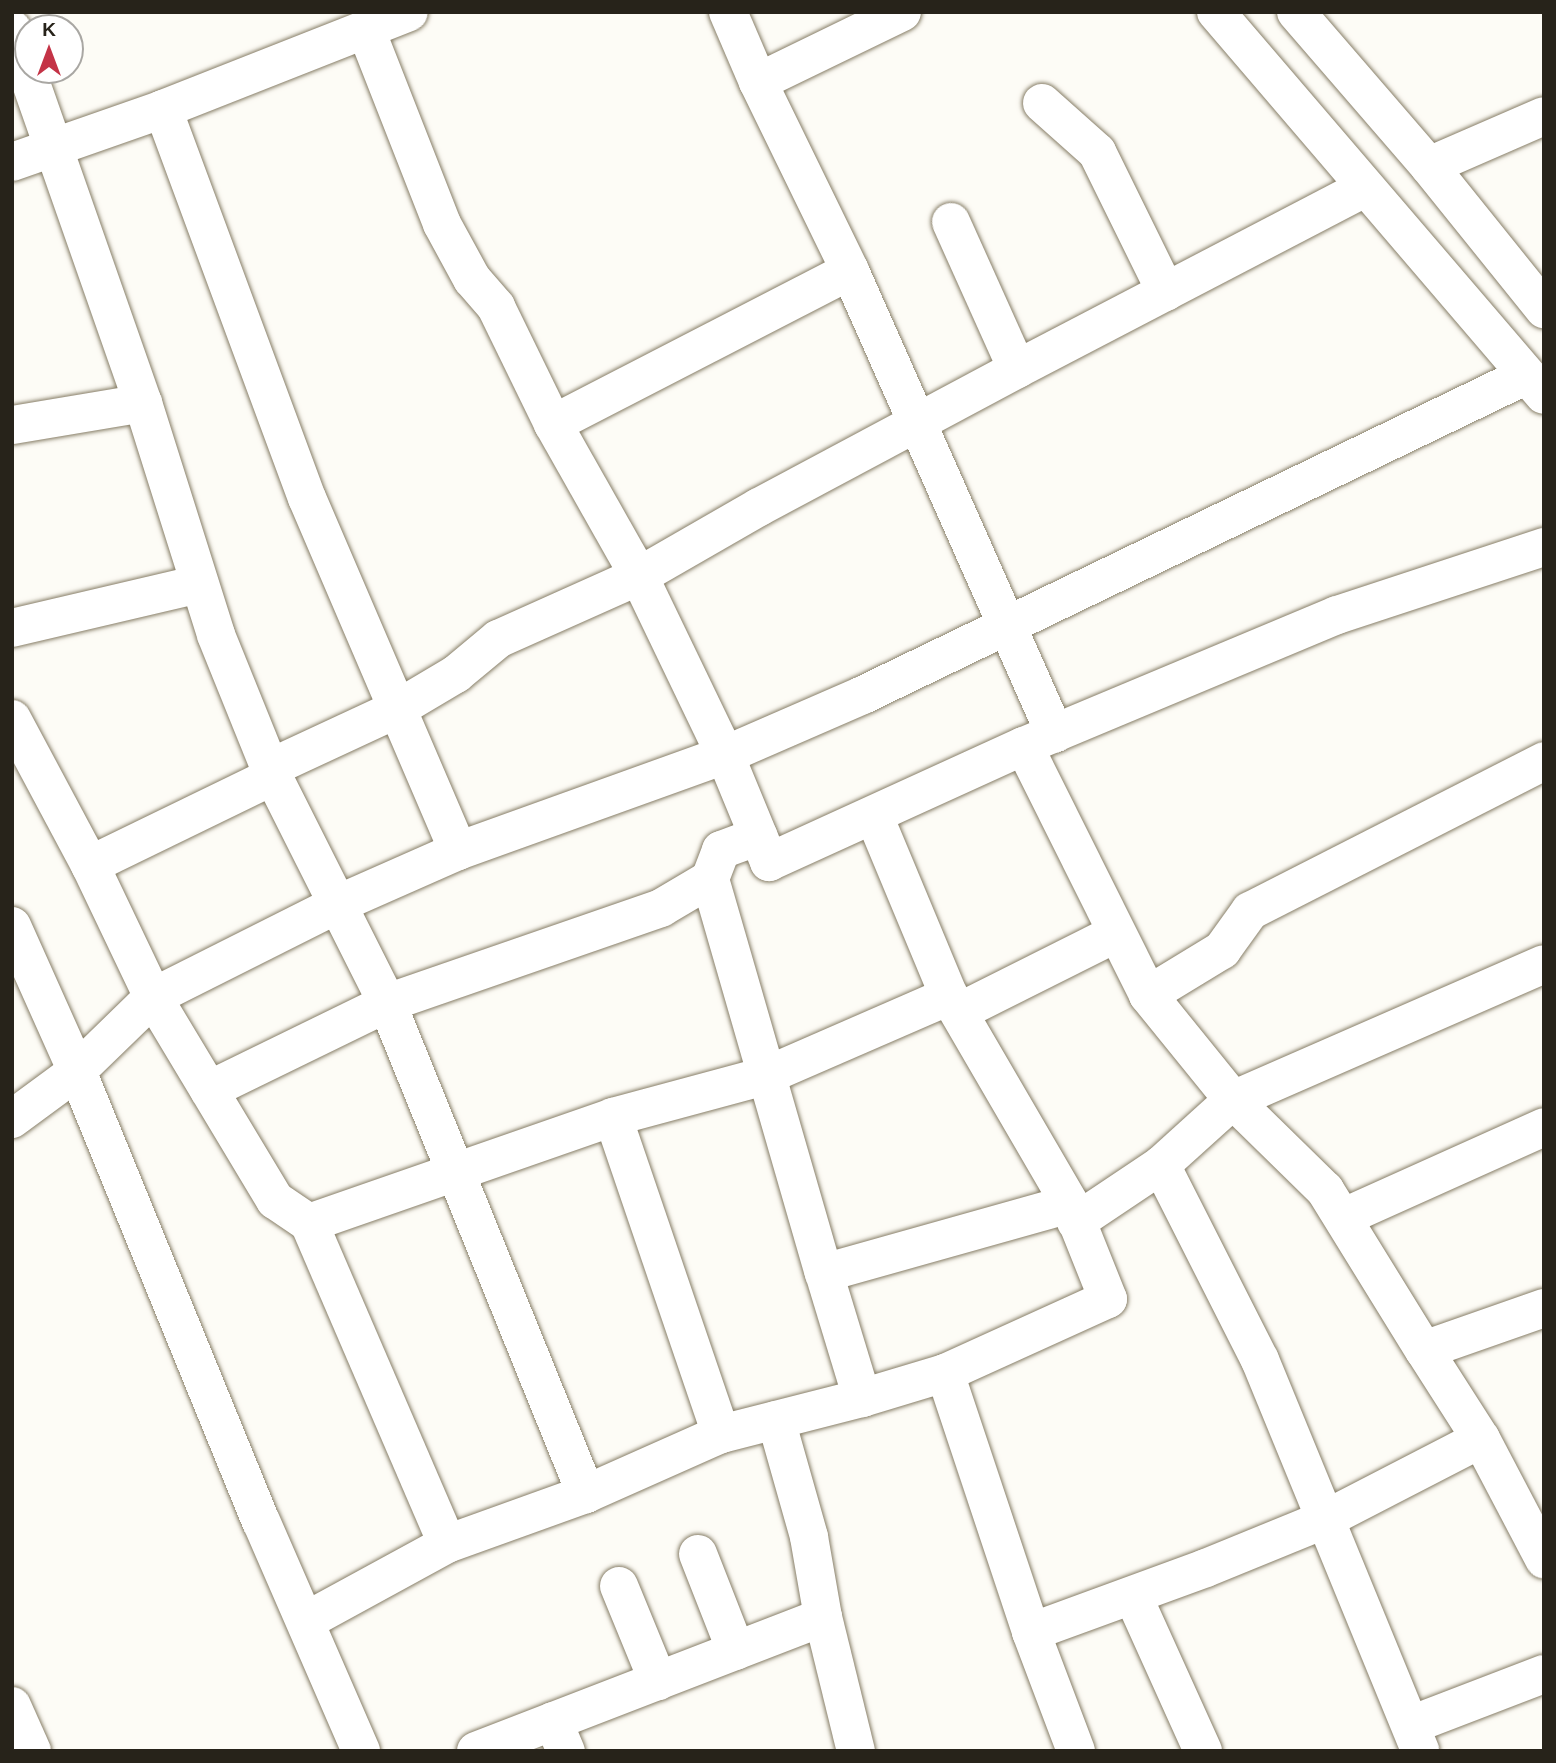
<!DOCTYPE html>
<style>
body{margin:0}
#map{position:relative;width:1556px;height:1763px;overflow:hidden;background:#fdfcf6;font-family:Helvetica,sans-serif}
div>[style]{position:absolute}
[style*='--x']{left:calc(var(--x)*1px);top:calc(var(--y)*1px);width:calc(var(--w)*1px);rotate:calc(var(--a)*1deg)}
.roads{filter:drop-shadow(0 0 2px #877e67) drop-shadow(0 0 2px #877e67)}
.minor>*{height:38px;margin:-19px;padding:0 19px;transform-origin:19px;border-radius:19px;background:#fff}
span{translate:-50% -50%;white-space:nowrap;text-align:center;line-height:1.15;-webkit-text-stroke:7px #fff;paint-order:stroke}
.frame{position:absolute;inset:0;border:14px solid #27231a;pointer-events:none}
.north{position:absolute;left:14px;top:14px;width:70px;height:70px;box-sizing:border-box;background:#fff;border:2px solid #a9a7a3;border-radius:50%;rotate:0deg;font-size:19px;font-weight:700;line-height:28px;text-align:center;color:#27231a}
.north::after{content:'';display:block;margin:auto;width:24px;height:32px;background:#c43346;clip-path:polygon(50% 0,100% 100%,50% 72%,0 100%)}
</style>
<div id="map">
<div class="roads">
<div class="minor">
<div style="--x:728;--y:12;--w:76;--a:66.8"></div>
<div style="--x:758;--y:82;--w:210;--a:64"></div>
<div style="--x:850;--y:271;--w:506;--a:66.12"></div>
<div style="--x:1216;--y:12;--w:504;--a:49.42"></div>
<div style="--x:1296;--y:12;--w:203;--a:49.2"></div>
<div style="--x:1429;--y:166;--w:184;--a:51.2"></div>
<div style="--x:12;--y:29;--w:396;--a:70.7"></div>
<div style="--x:143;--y:403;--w:243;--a:72.5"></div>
<div style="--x:216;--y:635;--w:152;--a:68"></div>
<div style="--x:273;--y:776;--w:254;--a:63.3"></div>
<div style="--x:387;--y:1003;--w:530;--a:67.94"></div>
<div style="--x:366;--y:30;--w:208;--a:68.6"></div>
<div style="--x:442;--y:224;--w:63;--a:61.4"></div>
<div style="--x:472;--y:279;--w:37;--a:49"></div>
<div style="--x:496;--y:307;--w:130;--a:64"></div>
<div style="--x:553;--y:424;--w:175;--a:60.5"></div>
<div style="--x:639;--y:576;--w:199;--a:64.3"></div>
<div style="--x:725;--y:755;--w:116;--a:67.6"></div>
<div style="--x:769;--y:862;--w:280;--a:-24.5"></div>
<div style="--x:1024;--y:746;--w:339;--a:-22.7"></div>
<div style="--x:1337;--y:615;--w:218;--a:-18.2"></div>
<div style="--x:758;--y:82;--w:160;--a:-25.9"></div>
<div style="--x:1042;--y:103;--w:74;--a:41.7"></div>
<div style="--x:1097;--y:152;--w:156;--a:63.8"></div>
<div style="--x:163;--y:109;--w:415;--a:69.7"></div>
<div style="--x:307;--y:498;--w:384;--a:66.8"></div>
<div style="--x:12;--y:162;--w:160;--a:-19.3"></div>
<div style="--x:163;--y:109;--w:264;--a:-21.5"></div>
<div style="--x:1429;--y:166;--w:125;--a:-23.5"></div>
<div style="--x:951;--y:222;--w:161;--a:65.8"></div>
<div style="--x:553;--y:424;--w:334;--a:-27.3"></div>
<div style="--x:12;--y:425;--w:133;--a:-9.5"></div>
<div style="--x:12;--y:628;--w:192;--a:-13.2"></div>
<div style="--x:12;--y:719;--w:166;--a:61.9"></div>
<div style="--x:90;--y:865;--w:146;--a:64.5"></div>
<div style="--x:153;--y:997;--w:237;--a:59"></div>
<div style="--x:275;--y:1200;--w:41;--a:34.1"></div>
<div style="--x:309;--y:1223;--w:349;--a:66.7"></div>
<div style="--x:1024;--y:746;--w:278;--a:63.5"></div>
<div style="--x:1148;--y:995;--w:135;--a:51"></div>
<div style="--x:1233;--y:1100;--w:339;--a:-23.6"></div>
<div style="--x:270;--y:768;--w:140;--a:-24.9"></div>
<div style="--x:397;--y:709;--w:69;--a:-30.7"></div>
<div style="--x:456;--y:674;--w:55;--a:-39.8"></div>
<div style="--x:498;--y:639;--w:154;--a:-24.1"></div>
<div style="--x:639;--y:576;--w:138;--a:-29.9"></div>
<div style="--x:759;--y:507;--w:293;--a:-28.1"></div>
<div style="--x:1017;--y:369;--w:392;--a:-27.5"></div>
<div style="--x:90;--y:865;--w:203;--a:-25.9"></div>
<div style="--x:710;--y:879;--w:410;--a:73.9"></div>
<div style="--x:12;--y:926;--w:159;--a:65.9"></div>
<div style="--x:77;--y:1071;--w:486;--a:67.8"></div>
<div style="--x:261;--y:1521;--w:251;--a:66.5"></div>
<div style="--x:1148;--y:995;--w:87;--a:-31.3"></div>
<div style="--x:1222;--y:950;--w:48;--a:-54.3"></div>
<div style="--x:1250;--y:911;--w:330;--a:-27"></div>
<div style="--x:959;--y:1012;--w:174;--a:-26.6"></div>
<div style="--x:209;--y:1090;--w:198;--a:-26"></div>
<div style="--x:387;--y:1003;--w:290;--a:-19.1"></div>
<div style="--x:661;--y:908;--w:57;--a:-30.6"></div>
<div style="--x:710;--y:879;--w:31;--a:-69"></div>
<div style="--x:721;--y:850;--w:40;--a:-20.2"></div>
<div style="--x:613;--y:1117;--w:335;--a:71.2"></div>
<div style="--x:12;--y:1119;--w:81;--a:-36.4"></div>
<div style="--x:77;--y:1071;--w:106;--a:-44.2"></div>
<div style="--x:153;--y:997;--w:207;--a:-26.7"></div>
<div style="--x:338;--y:904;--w:131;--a:-23.8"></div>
<div style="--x:458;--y:851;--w:284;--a:-19.8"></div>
<div style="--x:725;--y:755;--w:150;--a:-23.5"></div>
<div style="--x:863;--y:695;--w:735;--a:-25.73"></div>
<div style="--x:1161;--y:1165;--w:219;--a:63.1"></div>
<div style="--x:1260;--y:1360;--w:422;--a:67.7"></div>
<div style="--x:1344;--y:1217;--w:219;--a:-24.2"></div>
<div style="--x:1076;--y:1222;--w:102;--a:-33.8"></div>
<div style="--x:1161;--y:1165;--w:97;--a:-42.1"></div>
<div style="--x:1233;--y:1100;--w:129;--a:44.4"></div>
<div style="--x:1325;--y:1190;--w:188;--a:58.3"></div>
<div style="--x:309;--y:1223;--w:322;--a:-19.2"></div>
<div style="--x:613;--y:1117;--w:157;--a:-15.1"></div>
<div style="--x:765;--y:1076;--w:201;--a:-23.5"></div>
<div style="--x:1544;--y:1308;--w:127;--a:160.7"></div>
<div style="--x:1424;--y:1350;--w:106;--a:57.4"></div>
<div style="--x:1481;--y:1439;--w:136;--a:62.3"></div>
<div style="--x:945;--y:1373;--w:273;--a:71.6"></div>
<div style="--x:1031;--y:1632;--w:127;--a:69.3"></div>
<div style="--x:862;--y:1398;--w:131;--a:-106.9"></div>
<div style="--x:824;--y:1273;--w:255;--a:-15.7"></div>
<div style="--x:776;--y:1420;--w:122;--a:74.2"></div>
<div style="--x:809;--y:1537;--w:81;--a:80.1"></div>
<div style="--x:823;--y:1617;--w:138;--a:76.2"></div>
<div style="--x:698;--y:1554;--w:104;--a:68.6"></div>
<div style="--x:619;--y:1586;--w:103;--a:67.7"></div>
<div style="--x:1133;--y:1596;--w:170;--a:65.7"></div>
<div style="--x:306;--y:1621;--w:161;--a:-28.6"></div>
<div style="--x:447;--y:1544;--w:148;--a:-19.8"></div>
<div style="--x:586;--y:1494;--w:148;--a:-24"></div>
<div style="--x:721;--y:1434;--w:146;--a:-14.3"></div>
<div style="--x:862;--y:1398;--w:87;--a:-16.8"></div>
<div style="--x:945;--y:1373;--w:179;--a:-24.4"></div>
<div style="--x:1108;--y:1299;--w:102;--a:-111.8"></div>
<div style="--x:1070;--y:1204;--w:241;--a:-120.2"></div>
<div style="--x:949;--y:996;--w:195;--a:-112.6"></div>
<div style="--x:1031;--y:1632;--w:186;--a:-20.1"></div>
<div style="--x:1206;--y:1568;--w:130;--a:-22.2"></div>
<div style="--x:1326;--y:1519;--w:174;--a:-27.3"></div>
<div style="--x:12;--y:1706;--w:49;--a:66"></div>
<div style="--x:553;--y:1721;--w:33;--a:67"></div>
<div style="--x:1411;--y:1725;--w:142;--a:-21"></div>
<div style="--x:476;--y:1751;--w:372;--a:-21.1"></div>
</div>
</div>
<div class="frame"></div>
<div class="north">K</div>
</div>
